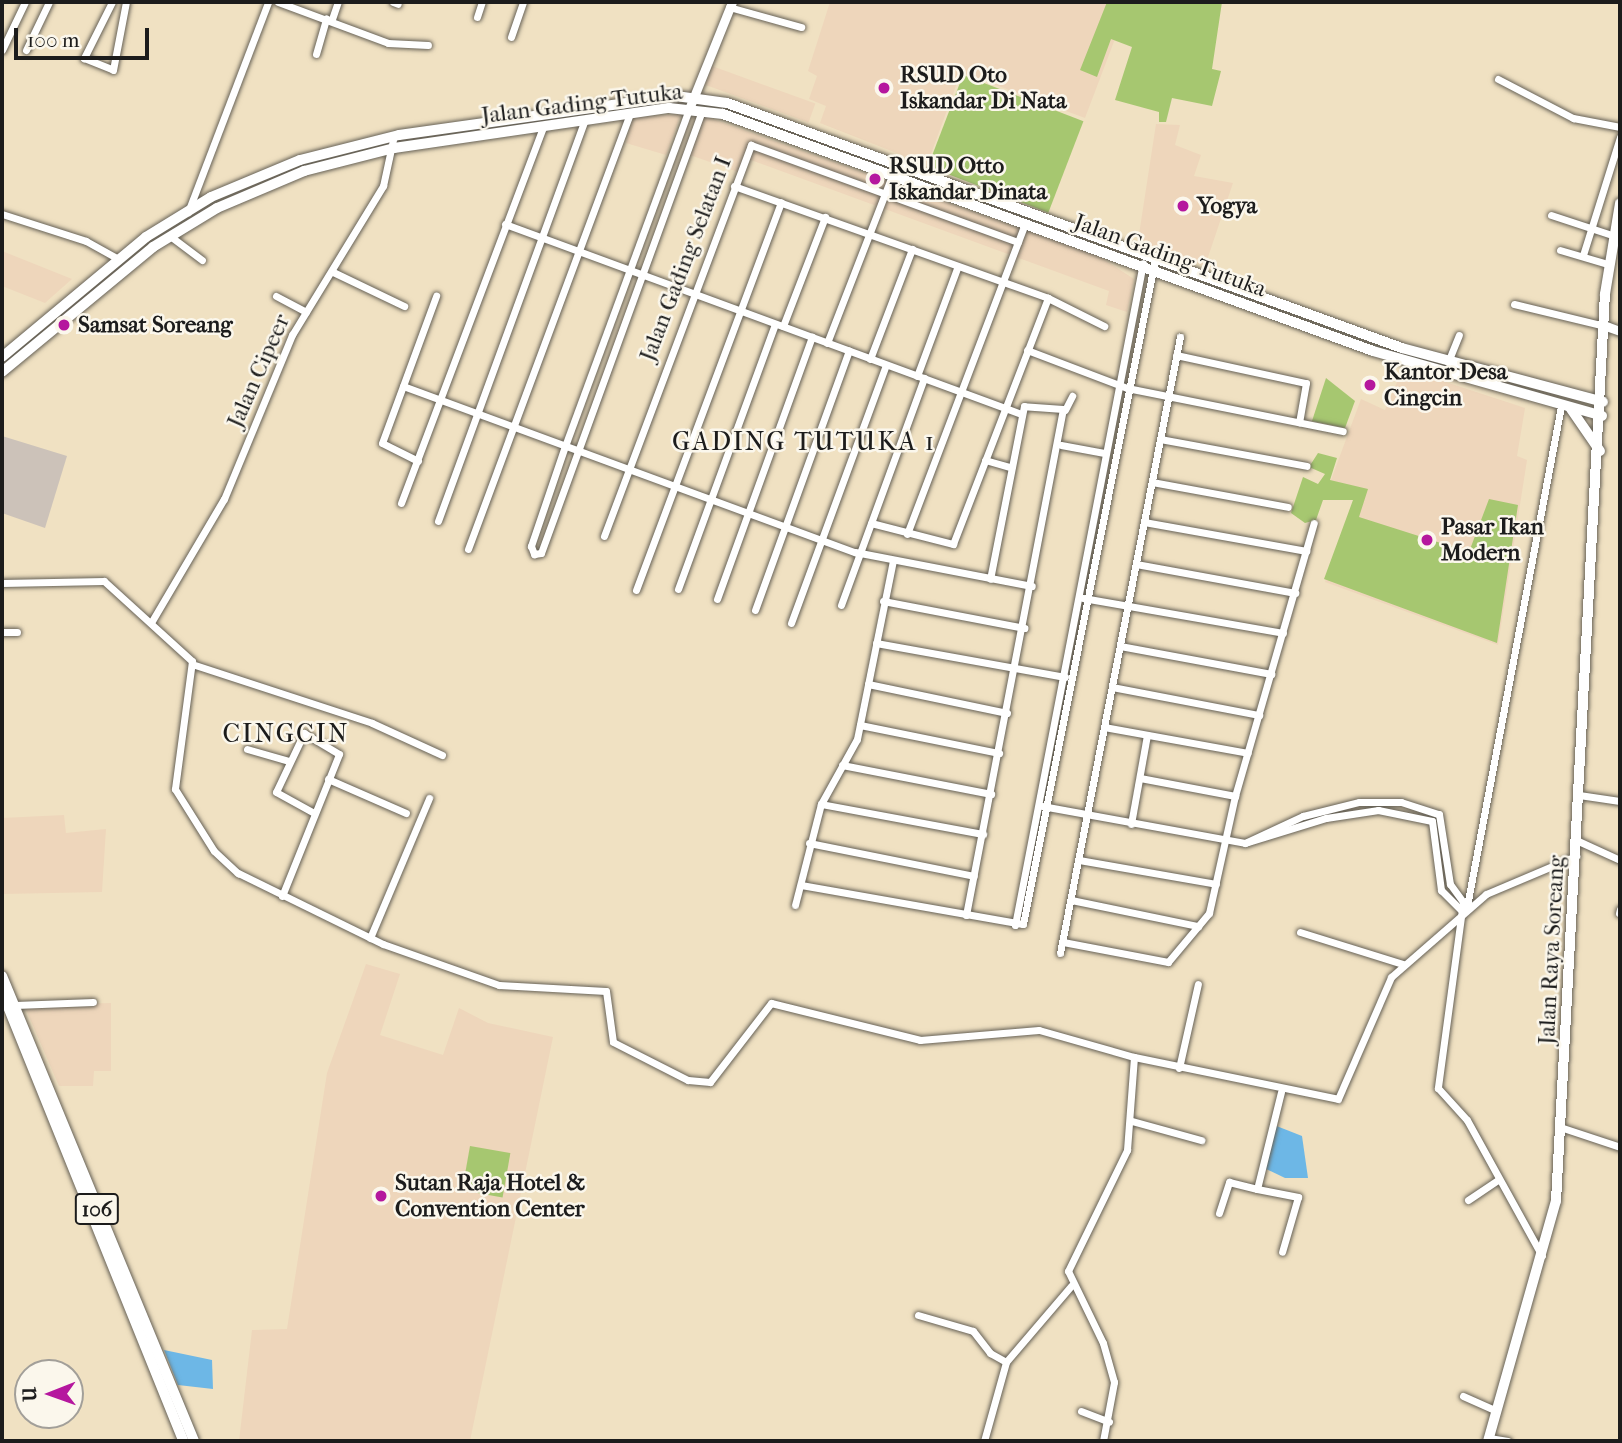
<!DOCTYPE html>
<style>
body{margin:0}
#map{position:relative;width:1622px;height:1443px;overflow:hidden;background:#f0e1c2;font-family:"IM FELL French Canon",serif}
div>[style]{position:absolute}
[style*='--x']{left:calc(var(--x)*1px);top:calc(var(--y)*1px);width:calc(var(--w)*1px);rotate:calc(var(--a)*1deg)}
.built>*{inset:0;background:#eed6bb;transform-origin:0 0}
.industrial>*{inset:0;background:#ccc2b9}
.green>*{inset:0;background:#a6c770;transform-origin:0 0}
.water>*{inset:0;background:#6db7e6}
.roads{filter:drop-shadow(0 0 2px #666156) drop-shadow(0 0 2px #666156)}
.minor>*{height:7px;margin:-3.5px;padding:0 3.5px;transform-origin:3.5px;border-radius:3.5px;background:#fff}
.tertiary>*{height:9px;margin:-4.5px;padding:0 4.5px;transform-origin:4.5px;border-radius:4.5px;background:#fff}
.secondary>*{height:10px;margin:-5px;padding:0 5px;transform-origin:5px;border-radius:5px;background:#fff}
.primary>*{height:10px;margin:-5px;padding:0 5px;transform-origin:5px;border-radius:5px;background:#fff}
.dots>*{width:19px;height:19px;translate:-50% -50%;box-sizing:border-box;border:4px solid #fbf7ec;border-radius:50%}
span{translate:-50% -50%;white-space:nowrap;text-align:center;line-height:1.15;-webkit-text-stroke:5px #fbf7ec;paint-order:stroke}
.shield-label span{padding:2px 5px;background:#fbf7ec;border:2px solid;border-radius:5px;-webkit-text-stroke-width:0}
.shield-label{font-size:21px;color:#1c1c1c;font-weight:700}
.poi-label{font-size:23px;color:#1c1c1c;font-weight:700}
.left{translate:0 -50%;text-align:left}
.street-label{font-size:23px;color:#1c1c1c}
.quarter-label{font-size:26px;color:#1c1c1c;letter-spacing:2px}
.frame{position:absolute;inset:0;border:4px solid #1c1c1c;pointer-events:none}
.north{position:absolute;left:14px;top:1359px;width:70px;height:70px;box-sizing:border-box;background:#fbf7ec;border:2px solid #a29f99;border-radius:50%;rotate:269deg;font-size:19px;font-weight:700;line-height:28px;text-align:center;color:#1c1c1c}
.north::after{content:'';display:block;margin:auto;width:24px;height:32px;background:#b5179e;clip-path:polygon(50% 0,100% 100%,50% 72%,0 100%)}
.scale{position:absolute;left:14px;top:28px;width:135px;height:32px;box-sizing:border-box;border:4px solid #1c1c1c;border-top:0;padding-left:9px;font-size:21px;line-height:24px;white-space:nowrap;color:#1c1c1c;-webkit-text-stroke:5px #fbf7ec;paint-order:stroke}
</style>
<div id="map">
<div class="built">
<div style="clip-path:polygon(830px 2px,1129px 2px,1085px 118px,961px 72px,927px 165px,820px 123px,826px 106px,809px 99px,817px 76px,808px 71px)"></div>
<div style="left:712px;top:66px;width:110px;height:20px;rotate:20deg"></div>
<div style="clip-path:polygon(681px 114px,666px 155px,626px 143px,633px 117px)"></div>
<div style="clip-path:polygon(704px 116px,1100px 257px,1134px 279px,1127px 312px,1106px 305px,1109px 291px,748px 159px,741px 173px,690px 155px)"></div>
<div style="clip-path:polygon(1156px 124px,1180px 125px,1175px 145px,1201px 155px,1194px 176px,1233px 183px,1205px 266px,1138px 241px)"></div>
<div style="clip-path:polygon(2px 251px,72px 279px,45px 303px,2px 286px)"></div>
<div style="clip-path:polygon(1403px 368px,1525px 408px,1517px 456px,1527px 460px,1498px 645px,1325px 582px,1355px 499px,1328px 488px,1361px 399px,1385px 410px)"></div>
<div style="clip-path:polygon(64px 815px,66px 833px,106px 829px,102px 892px,2px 894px,2px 818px)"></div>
<div style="clip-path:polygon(366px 964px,400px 974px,380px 1035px,443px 1055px,459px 1008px,488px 1023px,553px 1037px,470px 1441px,239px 1441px,252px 1330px,287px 1329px,327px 1073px)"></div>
<div style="clip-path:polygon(111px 1003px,111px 1071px,94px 1071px,93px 1086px,59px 1086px,24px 1005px)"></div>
</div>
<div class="industrial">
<div style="clip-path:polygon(2px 436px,67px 456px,45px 528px,2px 513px)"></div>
</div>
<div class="green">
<div style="clip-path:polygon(1107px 2px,1222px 2px,1212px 69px,1221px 71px,1212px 106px,1172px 98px,1166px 122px,1159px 122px,1159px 112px,1115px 100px,1132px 47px,1111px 39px,1097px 77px,1080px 70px)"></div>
<div style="left:963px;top:75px;width:129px;height:98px;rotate:21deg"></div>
<div style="clip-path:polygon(1326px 378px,1355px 401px,1345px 428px,1312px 421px)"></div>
<div style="clip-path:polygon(1318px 453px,1337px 458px,1330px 480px,1368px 489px,1359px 517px,1469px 552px,1489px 499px,1518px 505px,1497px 643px,1324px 579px,1353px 500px,1323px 500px,1316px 520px,1305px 523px,1291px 513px,1303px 477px,1318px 484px,1325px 474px,1309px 467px)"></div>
<div style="left:470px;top:1146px;width:41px;height:45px;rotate:10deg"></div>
</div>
<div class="water">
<div style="clip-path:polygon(1274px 1125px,1302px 1136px,1308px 1178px,1285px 1178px,1264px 1168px)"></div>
<div style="clip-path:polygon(164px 1350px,212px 1360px,213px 1389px,178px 1385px)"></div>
</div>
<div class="roads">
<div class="minor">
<div style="--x:112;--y:2;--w:63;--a:116.6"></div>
<div style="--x:84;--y:58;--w:31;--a:22"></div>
<div style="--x:113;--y:70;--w:69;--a:-79.2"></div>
<div style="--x:278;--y:2;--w:117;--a:20.4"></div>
<div style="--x:388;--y:43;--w:40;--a:2.9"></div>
<div style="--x:393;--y:2;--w:5;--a:22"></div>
<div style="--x:729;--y:7;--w:75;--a:15.5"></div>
<div style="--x:477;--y:17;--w:16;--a:-72"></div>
<div style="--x:332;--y:19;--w:18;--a:-71"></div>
<div style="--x:511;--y:37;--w:37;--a:-71"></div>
<div style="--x:2;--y:50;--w:53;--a:-64.4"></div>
<div style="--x:26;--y:50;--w:53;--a:-64.4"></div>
<div style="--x:316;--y:54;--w:37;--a:-74"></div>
<div style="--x:1498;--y:79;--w:85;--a:27.5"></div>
<div style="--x:1573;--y:118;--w:48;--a:10.8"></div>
<div style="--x:689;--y:109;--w:359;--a:110.2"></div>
<div style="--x:565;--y:446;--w:106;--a:108.8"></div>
<div style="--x:531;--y:546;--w:9;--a:69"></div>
<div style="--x:534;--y:554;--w:7;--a:-8"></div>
<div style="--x:541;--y:553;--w:471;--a:-70"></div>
<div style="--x:734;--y:186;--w:333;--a:19.6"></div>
<div style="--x:1048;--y:298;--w:63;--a:26.6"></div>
<div style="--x:188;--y:212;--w:225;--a:-69.1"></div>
<div style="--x:2;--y:214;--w:88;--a:17.8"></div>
<div style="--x:86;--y:241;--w:35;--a:29"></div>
<div style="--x:1551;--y:215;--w:64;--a:18.2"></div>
<div style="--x:505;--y:224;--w:550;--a:20.21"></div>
<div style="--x:170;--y:236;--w:40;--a:37"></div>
<div style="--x:1560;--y:250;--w:50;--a:16.3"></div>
<div style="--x:1583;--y:255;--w:124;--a:-72.6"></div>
<div style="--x:333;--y:272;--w:79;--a:25.6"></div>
<div style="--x:276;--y:296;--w:34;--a:28"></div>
<div style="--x:1514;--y:304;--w:94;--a:13.6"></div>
<div style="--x:783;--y:326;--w:117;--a:-68.9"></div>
<div style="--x:827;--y:343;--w:180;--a:-68.8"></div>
<div style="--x:1027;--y:350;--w:107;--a:20.8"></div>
<div style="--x:1127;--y:388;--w:220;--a:11.3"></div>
<div style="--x:1176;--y:355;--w:133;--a:12.2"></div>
<div style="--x:1306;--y:383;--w:40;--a:100"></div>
<div style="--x:870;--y:359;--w:118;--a:-69.1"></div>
<div style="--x:1448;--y:362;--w:29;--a:-68"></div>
<div style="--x:917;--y:376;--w:117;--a:-69.6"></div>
<div style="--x:403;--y:386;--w:482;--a:20.2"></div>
<div style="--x:855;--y:552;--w:180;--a:10.9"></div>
<div style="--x:1065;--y:410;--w:16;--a:-63"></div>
<div style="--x:1160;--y:439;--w:149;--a:10.4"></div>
<div style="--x:1061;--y:445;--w:44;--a:10.5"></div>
<div style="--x:985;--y:460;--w:26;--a:16"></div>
<div style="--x:418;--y:461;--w:40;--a:-153.4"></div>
<div style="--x:382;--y:443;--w:157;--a:-69.8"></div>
<div style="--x:1152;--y:482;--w:138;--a:10.4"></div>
<div style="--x:401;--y:503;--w:402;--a:-69.3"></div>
<div style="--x:438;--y:521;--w:427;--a:-69.9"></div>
<div style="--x:1144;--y:522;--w:165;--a:10.1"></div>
<div style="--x:871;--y:523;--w:85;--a:14.4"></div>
<div style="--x:953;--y:544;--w:264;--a:-68.9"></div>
<div style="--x:907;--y:534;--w:332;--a:-69.2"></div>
<div style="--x:604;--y:536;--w:418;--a:-69.4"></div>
<div style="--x:751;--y:145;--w:284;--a:20"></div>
<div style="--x:468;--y:549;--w:465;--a:-69.6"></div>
<div style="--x:1136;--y:564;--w:162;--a:10.3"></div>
<div style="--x:2;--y:583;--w:102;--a:-1.1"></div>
<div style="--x:104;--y:581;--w:119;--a:42.3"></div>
<div style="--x:192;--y:661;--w:129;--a:97.6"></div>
<div style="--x:175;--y:789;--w:73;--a:57.8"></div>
<div style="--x:214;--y:851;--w:33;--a:43"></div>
<div style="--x:238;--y:873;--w:161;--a:26.1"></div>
<div style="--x:383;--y:944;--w:123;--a:19.5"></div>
<div style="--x:499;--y:985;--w:107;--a:3.2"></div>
<div style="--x:606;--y:991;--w:51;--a:82.2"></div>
<div style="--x:613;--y:1042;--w:84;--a:26.9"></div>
<div style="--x:688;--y:1080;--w:22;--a:5"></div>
<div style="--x:710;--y:1082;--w:100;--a:-52.3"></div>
<div style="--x:771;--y:1003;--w:154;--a:13.9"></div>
<div style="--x:920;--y:1040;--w:119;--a:-4.8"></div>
<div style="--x:1039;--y:1030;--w:99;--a:15.9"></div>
<div style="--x:678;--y:589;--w:282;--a:-69.9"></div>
<div style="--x:636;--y:590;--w:414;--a:-69.5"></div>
<div style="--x:1083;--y:598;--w:203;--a:9.9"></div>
<div style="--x:717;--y:599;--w:279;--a:-70.1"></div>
<div style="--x:883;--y:601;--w:144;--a:10.8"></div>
<div style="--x:841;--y:605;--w:242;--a:-69.9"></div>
<div style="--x:755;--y:610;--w:276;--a:-70.1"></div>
<div style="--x:152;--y:621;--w:142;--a:-59.5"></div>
<div style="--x:224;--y:499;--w:178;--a:-67.5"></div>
<div style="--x:292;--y:335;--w:175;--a:-58.6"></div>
<div style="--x:383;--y:186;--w:52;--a:-77.8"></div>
<div style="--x:791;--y:623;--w:275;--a:-69.8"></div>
<div style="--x:2;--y:632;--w:15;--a:0"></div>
<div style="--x:876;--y:643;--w:192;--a:10.2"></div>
<div style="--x:1120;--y:646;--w:154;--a:10.5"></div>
<div style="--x:195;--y:665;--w:186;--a:18.1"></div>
<div style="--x:372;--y:723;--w:77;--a:24.6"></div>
<div style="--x:868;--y:684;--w:142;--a:11.8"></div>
<div style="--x:1112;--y:687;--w:150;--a:10.8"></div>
<div style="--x:860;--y:725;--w:142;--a:11.4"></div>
<div style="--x:1104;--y:727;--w:146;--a:10.2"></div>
<div style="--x:247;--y:749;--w:44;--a:15.9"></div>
<div style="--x:842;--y:765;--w:152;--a:11"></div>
<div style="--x:1140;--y:778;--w:97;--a:10.7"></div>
<div style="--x:328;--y:779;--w:85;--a:23.6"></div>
<div style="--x:1579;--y:795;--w:41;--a:8.3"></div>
<div style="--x:821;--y:804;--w:74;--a:-61"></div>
<div style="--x:857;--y:739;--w:182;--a:-78.6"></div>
<div style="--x:1042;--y:806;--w:206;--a:10.3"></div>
<div style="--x:1245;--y:843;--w:85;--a:-17.2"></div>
<div style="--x:1326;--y:818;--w:53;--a:-8.7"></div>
<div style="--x:1378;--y:810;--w:55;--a:11.5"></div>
<div style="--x:1432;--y:821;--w:70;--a:82.6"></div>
<div style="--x:1441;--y:890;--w:30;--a:45"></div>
<div style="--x:1131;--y:824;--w:90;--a:-79.8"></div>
<div style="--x:1576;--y:840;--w:48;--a:24.4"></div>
<div style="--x:809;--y:843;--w:168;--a:11.3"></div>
<div style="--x:1245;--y:843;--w:64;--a:-25"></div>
<div style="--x:1303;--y:816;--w:58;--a:-14"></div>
<div style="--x:1359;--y:802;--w:42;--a:0"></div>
<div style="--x:1401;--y:802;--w:40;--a:18"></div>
<div style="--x:1439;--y:814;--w:71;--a:81.1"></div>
<div style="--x:1450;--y:884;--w:22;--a:54"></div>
<div style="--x:1463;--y:902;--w:188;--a:97.7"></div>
<div style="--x:1438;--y:1088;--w:43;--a:47.8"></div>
<div style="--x:1467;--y:1120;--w:155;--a:61.1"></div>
<div style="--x:1079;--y:860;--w:139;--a:9.9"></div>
<div style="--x:801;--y:885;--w:225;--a:10"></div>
<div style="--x:1023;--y:924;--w:677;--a:-78.76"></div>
<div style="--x:282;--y:896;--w:153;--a:-68.1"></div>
<div style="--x:339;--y:754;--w:41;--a:-149"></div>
<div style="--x:304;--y:733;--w:65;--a:115.4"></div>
<div style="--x:276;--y:792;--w:43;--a:28.9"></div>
<div style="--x:1071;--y:900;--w:130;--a:11.6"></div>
<div style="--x:795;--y:905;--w:104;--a:-75.6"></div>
<div style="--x:821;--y:804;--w:165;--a:10.5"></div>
<div style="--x:1467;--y:906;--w:509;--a:-79.35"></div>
<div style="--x:1619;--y:913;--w:4;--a:-76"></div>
<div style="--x:966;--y:915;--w:515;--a:-79.15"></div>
<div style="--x:1063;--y:409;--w:39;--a:-176"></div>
<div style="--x:1024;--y:406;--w:176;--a:101.1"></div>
<div style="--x:1015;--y:925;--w:674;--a:-79.06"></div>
<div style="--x:1300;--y:932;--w:108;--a:17.3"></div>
<div style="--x:370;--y:938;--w:152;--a:-67.1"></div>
<div style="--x:1063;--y:942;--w:107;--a:10.8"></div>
<div style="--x:1168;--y:962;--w:64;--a:-50.1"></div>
<div style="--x:1209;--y:913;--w:120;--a:-77.5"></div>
<div style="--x:1235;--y:796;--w:284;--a:-73.9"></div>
<div style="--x:1060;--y:953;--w:628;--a:-78.98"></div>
<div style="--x:15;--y:1005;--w:78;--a:-2.2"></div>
<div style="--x:1179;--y:1068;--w:86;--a:-77.3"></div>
<div style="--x:1132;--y:1121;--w:72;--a:15.4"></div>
<div style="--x:1563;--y:1128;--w:60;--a:18.4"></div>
<div style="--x:1257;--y:1189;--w:42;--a:11"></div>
<div style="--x:1298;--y:1197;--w:57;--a:106.2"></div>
<div style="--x:1468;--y:1200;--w:37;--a:-34"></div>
<div style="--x:1219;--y:1213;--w:33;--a:-72"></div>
<div style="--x:1229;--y:1182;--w:29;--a:14"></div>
<div style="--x:1257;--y:1189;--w:100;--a:-76.1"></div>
<div style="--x:918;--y:1315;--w:57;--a:16.2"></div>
<div style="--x:973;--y:1331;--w:28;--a:52"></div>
<div style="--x:990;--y:1353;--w:18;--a:29"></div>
<div style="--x:1006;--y:1362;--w:100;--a:-49.5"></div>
<div style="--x:1463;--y:1396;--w:37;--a:24"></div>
<div style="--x:1081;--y:1411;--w:30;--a:21"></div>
<div style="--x:1489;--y:1438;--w:19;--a:9"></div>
<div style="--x:984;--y:1441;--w:82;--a:-74.4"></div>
<div style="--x:1103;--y:1441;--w:60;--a:-79.4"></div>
<div style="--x:1114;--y:1382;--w:41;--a:-105.8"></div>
<div style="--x:1103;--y:1343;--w:80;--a:-115.9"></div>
<div style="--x:1068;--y:1271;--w:135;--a:-64"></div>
<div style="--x:1127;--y:1150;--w:93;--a:-85.7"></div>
<div style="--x:1134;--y:1057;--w:208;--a:11.6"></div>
<div style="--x:1338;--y:1099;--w:133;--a:-66.5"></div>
<div style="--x:1391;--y:977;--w:126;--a:-41.1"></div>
<div style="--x:1486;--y:894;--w:98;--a:-22.9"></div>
</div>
<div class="tertiary">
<div style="--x:689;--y:109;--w:115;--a:-68.1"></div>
<div style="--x:1606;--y:326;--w:15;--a:20"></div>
</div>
<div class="secondary">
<div style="--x:2;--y:357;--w:187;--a:-39.8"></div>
<div style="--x:146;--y:237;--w:76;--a:-31.6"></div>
<div style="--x:211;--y:197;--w:96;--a:-22.6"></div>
<div style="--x:300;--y:160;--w:102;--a:-14.2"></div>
<div style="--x:399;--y:135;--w:280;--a:-8"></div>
<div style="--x:676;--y:96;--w:51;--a:7.8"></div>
<div style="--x:727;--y:103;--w:718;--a:19.95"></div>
<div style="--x:1402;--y:348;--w:208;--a:15"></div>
<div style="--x:2;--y:372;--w:196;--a:-39.6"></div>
<div style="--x:153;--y:247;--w:75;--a:-31.4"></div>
<div style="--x:217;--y:208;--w:95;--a:-23"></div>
<div style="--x:304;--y:171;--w:93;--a:-14.3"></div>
<div style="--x:394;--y:148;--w:278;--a:-8.3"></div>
<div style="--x:669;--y:108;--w:54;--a:6.3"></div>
<div style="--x:723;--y:114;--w:692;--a:20.03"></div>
<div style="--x:1373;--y:351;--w:238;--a:15.8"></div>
<div style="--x:1571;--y:409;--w:51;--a:55.4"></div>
<div style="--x:1488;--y:1441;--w:249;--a:-74.2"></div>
<div style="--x:1556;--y:1201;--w:908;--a:-86.91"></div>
<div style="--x:1605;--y:294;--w:92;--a:-80.6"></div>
</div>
<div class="primary">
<div style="--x:2;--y:976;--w:503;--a:67.56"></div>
<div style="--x:2;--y:992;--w:484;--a:68"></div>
</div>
</div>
<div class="dots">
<div style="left:884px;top:88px;background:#b5179e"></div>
<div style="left:875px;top:179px;background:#b5179e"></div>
<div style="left:1183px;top:206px;background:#b5179e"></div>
<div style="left:64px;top:325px;background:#b5179e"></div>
<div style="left:1370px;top:385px;background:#b5179e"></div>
<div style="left:1427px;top:540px;background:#b5179e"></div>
<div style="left:381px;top:1196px;background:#b5179e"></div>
</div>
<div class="shield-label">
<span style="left:97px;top:1209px">106</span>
</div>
<div class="poi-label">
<span class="left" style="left:900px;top:88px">RSUD Oto<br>Iskandar Di Nata</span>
<span class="left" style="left:889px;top:179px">RSUD Otto<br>Iskandar Dinata</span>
<span class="left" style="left:1197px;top:206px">Yogya</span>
<span class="left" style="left:78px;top:325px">Samsat Soreang</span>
<span class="left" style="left:1384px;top:385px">Kantor Desa<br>Cingcin</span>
<span class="left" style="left:1441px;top:540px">Pasar Ikan<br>Modern</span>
<span class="left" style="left:395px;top:1196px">Sutan Raja Hotel &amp;<br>Convention Center</span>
</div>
<div class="street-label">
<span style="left:582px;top:104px;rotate:-7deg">Jalan Gading Tutuka</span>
<span style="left:1170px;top:256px;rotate:20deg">Jalan Gading Tutuka</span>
<span style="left:686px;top:259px;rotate:-69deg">Jalan Gading Selatan I</span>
<span style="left:259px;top:371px;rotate:-66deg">Jalan Cipeer</span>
<span style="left:1552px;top:950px;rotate:-87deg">Jalan Raya Soreang</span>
</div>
<div class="quarter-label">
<span style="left:804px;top:442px">GADING TUTUKA 1</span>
<span style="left:286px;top:734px">CINGCIN</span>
</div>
<div class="frame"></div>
<div class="north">U</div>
<div class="scale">100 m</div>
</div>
